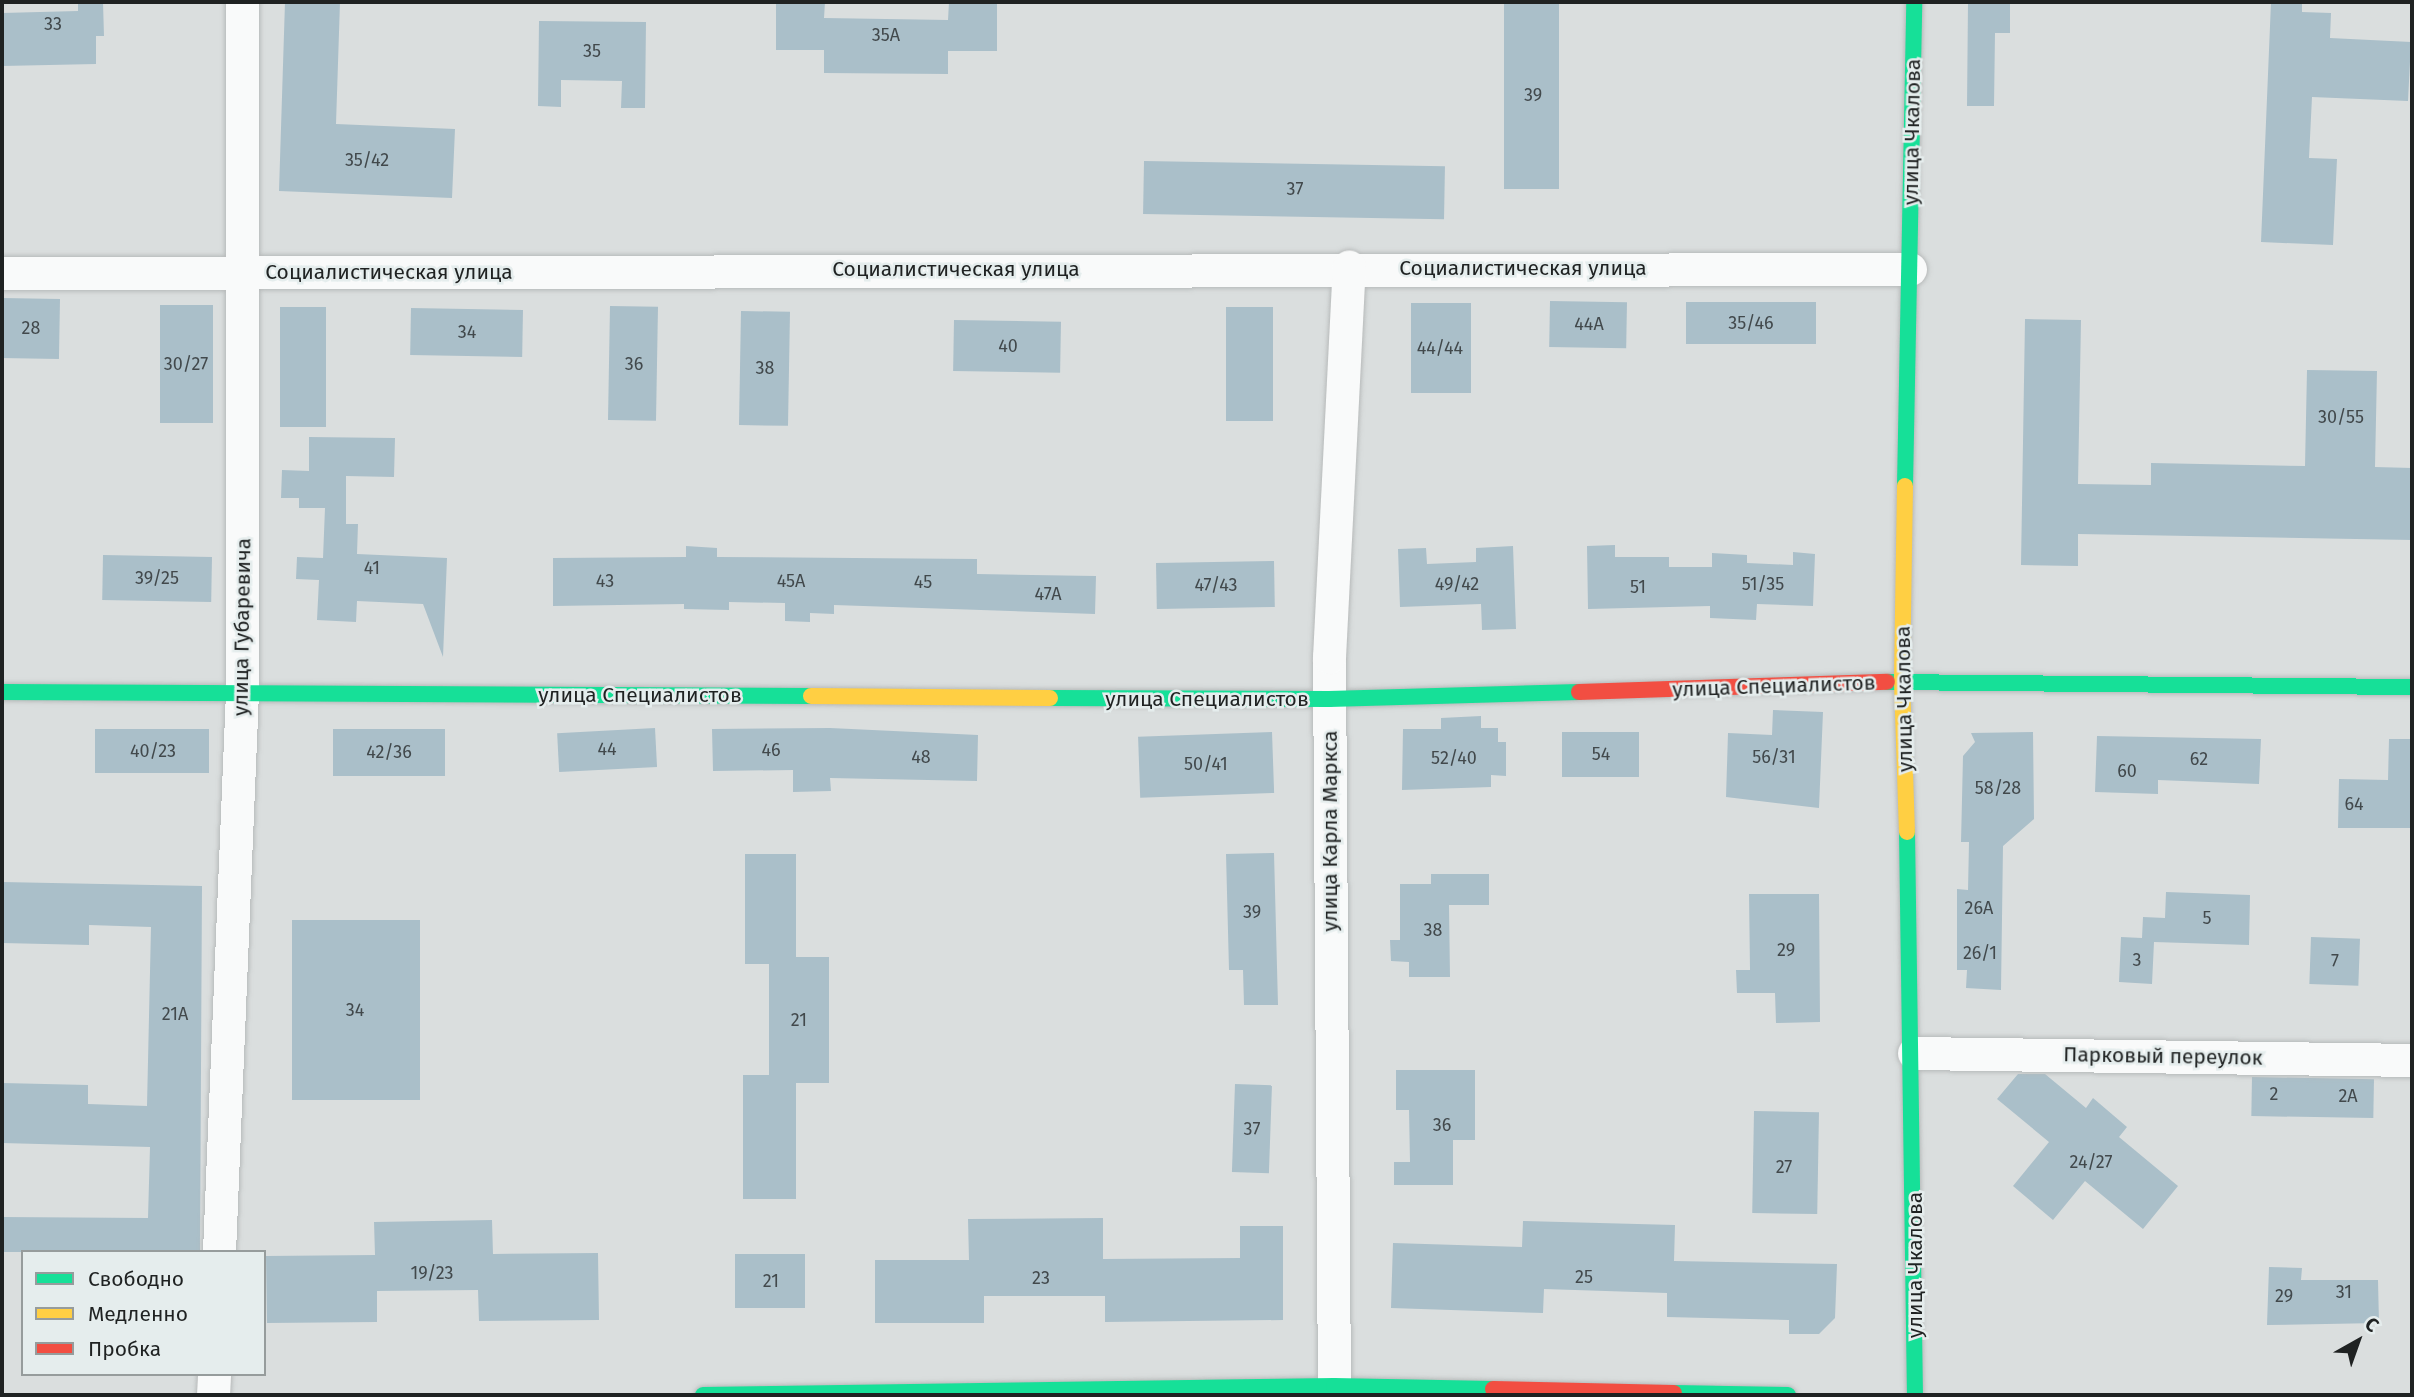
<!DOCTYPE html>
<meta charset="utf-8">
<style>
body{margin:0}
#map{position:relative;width:2414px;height:1397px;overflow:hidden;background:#dadede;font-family:"Fira Sans",sans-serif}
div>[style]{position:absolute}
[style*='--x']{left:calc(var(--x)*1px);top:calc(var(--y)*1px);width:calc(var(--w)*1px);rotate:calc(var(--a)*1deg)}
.building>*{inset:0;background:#aabfc9;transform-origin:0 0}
.roads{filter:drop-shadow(0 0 2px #b7baba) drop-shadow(0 0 2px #b7baba)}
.street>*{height:33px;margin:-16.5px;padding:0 16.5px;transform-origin:16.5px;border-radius:16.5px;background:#f9fafa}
.fast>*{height:16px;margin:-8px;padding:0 8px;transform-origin:8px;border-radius:8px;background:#16e098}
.slow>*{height:16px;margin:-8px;padding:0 8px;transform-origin:8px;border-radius:8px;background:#ffcf43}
.jam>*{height:16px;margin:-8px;padding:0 8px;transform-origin:8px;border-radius:8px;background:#f24e42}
span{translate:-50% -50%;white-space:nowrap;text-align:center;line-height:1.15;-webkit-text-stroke:5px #e5eded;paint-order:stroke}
.number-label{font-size:18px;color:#42494c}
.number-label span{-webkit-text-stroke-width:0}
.street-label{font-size:21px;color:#1f2222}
.frame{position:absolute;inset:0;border:4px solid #1f2222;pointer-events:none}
.legend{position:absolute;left:21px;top:1250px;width:245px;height:126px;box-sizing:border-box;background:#e5eded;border:2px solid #969c9c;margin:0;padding:9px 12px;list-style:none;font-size:21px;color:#1f2222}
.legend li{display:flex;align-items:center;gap:14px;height:35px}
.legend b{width:35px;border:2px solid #969c9c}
.north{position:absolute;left:2323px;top:1306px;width:70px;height:70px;-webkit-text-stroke:5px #e5eded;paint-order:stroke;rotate:40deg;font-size:19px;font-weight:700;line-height:28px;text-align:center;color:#1f2222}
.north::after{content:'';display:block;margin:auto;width:24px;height:32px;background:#1f2222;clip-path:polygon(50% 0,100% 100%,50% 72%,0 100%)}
</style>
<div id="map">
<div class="building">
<div style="clip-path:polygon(78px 2px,103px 2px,104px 36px,96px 36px,96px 64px,2px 66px,2px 13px,78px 11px)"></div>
<div style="clip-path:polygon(285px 2px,340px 2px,336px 124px,455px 129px,452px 198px,279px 191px)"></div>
<div style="clip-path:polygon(776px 2px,825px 2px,824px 18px,948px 20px,949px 2px,997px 2px,997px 51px,948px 51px,948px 74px,824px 73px,824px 50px,776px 50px)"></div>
<div style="left:1504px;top:2px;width:55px;height:187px"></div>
<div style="clip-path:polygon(1968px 2px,2010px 2px,2010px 33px,1995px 33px,1994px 106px,1967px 106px)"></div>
<div style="clip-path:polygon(2271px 2px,2302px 2px,2302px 12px,2331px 13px,2330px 38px,2411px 42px,2408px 101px,2312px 97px,2309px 158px,2337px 159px,2333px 245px,2261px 242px)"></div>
<div style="clip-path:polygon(539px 21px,646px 22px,645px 108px,621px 108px,622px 81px,561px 80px,561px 107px,538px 106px)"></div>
<div style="left:1144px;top:161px;width:301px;height:53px;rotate:1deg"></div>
<div style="left:2px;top:298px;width:58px;height:60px;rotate:1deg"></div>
<div style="left:1550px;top:301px;width:77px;height:46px;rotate:1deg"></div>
<div style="left:1686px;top:302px;width:130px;height:42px"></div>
<div style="left:1411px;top:303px;width:60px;height:90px"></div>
<div style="left:160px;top:305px;width:53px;height:118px"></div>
<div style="left:610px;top:306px;width:48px;height:114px;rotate:1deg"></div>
<div style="left:280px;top:307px;width:46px;height:120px"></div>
<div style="left:1226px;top:307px;width:47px;height:114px"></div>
<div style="left:411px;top:308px;width:112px;height:47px;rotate:1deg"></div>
<div style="left:741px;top:311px;width:49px;height:114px;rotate:1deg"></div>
<div style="clip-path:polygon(2025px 319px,2081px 320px,2078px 484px,2151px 485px,2151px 463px,2305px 466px,2307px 370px,2377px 371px,2375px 467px,2412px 468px,2412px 540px,2078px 534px,2078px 566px,2021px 565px)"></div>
<div style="left:954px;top:320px;width:107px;height:51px;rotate:1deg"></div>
<div style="clip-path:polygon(309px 437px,395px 438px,394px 477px,346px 476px,346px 524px,358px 524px,357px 554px,447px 558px,443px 657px,423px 604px,357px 601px,356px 622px,317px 620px,319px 580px,296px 579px,297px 557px,323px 558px,325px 508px,299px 508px,299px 498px,281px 498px,282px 470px,309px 471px)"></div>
<div style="clip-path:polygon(1615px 545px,1615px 557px,1669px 557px,1669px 567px,1712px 567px,1712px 553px,1747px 555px,1747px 563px,1793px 565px,1793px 552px,1815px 554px,1813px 606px,1757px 604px,1756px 620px,1710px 618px,1710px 606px,1588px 609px,1587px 546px)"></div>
<div style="clip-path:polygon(686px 546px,717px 548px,717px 557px,977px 559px,977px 574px,1096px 576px,1095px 614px,834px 605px,834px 614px,810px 613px,810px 622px,785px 621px,785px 603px,729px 602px,729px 610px,684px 609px,684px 604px,553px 606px,553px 558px,686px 557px)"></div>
<div style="clip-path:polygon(1513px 546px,1516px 629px,1482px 630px,1481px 604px,1400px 607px,1398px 549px,1426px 548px,1427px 564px,1476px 562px,1476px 548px)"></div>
<div style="left:103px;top:555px;width:109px;height:45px;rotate:1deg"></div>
<div style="left:1274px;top:561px;width:46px;height:118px;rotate:89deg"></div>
<div style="clip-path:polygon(1773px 710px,1823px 712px,1819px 808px,1726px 797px,1728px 733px,1772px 735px)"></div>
<div style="clip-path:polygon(1481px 716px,1481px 728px,1498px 728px,1498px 742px,1506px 742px,1506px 776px,1491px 775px,1491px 787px,1402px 790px,1403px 729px,1441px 729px,1441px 718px)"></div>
<div style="left:655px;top:728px;width:39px;height:98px;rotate:87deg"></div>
<div style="clip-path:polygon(830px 728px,978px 735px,977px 781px,830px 778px,831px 791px,793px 792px,793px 770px,713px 771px,712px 729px)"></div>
<div style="left:95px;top:729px;width:114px;height:44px"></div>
<div style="left:333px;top:729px;width:112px;height:47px"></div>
<div style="left:1272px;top:732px;width:61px;height:134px;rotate:88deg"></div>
<div style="left:1562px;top:732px;width:77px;height:45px"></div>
<div style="clip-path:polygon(2033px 732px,2034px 819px,2003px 846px,2001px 990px,1966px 988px,1967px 970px,1957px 970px,1957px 889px,1968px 890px,1969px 842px,1961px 842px,1963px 756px,1975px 742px,1971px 733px)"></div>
<div style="clip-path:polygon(2097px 736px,2261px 739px,2259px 784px,2158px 780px,2158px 794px,2095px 792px)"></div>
<div style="clip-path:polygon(2389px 739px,2412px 739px,2412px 828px,2338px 828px,2339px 779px,2388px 780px)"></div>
<div style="clip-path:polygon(1274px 853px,1278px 1005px,1244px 1005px,1243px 970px,1229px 970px,1226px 854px)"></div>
<div style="clip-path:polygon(745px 854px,796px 854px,796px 957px,829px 957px,829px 1083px,796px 1083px,796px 1199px,743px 1199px,743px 1075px,769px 1075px,769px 964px,745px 964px)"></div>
<div style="clip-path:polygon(1431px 874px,1489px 874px,1489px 905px,1449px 905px,1450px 977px,1409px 977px,1409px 962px,1391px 961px,1390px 940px,1400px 940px,1400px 884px,1431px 884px)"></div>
<div style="clip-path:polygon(2px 882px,202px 886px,200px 1252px,2px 1252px,2px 1217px,148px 1218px,150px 1147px,2px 1143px,2px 1083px,88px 1085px,88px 1104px,147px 1106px,151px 927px,89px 925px,89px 945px,2px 943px)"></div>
<div style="clip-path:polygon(2166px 892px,2250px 895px,2249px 945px,2154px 942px,2152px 984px,2119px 982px,2121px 937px,2142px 938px,2143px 917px,2165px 918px)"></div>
<div style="clip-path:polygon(1749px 894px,1819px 894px,1820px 1022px,1776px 1023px,1775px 993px,1737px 993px,1736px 970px,1750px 970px)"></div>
<div style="left:292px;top:920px;width:128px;height:180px"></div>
<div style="left:2311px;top:937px;width:49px;height:47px;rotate:2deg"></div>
<div style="clip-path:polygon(1396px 1070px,1475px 1070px,1475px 1140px,1453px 1140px,1453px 1185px,1394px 1185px,1394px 1162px,1410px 1162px,1409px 1110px,1396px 1110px)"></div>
<div style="clip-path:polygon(2018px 1074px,2045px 1074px,2086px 1108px,2093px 1098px,2127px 1127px,2119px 1137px,2178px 1186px,2143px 1229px,2085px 1181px,2053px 1220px,2013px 1186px,2049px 1142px,1997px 1099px)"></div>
<div style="left:2252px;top:1077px;width:122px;height:39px;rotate:1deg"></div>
<div style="left:1235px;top:1084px;width:37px;height:88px;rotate:2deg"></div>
<div style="left:1754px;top:1111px;width:65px;height:102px;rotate:1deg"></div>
<div style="clip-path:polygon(1103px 1218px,1103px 1259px,1240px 1258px,1240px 1226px,1283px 1226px,1283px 1320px,1105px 1322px,1105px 1296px,984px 1296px,984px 1323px,875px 1323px,875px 1260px,969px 1260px,968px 1219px)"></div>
<div style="clip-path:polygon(492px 1220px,493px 1254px,598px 1253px,599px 1320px,479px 1321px,478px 1290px,377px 1291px,377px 1322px,267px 1323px,266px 1256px,375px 1255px,374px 1222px)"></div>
<div style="clip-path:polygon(1523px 1221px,1675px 1225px,1674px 1261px,1837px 1264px,1835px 1318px,1819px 1334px,1789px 1334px,1789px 1320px,1667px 1317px,1667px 1293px,1544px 1289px,1543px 1313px,1391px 1308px,1393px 1243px,1522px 1247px)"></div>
<div style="left:735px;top:1254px;width:70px;height:54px"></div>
<div style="clip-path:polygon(2269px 1267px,2302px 1268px,2301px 1280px,2378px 1280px,2379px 1323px,2267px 1325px)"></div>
</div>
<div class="roads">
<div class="street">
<div style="--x:2;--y:273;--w:1908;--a:-0.12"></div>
<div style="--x:1914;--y:1053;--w:498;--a:0.8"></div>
<div style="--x:219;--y:1252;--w:560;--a:-87.65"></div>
<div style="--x:242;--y:692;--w:690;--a:-90"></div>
<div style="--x:213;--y:1395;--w:21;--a:-87"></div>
<div style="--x:1334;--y:1395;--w:738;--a:-90.39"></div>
<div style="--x:1329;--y:657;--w:391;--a:-87.1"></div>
</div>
<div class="fast">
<div style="--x:1905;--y:486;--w:484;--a:-88.9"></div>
<div style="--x:1887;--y:682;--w:525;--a:0.55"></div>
<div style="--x:2;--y:692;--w:809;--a:0.28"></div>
<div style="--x:1050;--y:698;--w:279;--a:0.2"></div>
<div style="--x:1329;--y:699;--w:250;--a:-1.6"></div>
<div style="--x:1907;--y:832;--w:563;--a:89.19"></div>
<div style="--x:1674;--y:1393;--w:114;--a:1"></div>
<div style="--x:703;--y:1395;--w:631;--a:-0.82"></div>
<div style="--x:1334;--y:1386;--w:159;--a:1.1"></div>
</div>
<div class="slow">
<div style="--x:1905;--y:486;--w:196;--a:90.9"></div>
<div style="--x:1902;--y:682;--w:150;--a:88.1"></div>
<div style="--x:811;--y:696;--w:239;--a:0.5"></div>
</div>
<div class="jam">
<div style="--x:1579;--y:692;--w:308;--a:-1.9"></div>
<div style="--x:1493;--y:1389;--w:181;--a:1.3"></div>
</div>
</div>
<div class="number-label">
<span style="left:53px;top:24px">33</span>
<span style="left:886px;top:35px">35А</span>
<span style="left:592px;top:51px">35</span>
<span style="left:1533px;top:95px">39</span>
<span style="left:367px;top:160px">35/42</span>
<span style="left:1295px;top:189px">37</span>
<span style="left:1751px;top:323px">35/46</span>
<span style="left:1589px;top:324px">44А</span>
<span style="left:31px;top:328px">28</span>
<span style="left:467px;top:332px">34</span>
<span style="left:1008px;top:346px">40</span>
<span style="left:1440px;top:348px">44/44</span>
<span style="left:186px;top:364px">30/27</span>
<span style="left:634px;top:364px">36</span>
<span style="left:765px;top:368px">38</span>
<span style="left:2341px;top:417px">30/55</span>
<span style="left:372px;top:568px">41</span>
<span style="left:157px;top:578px">39/25</span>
<span style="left:605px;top:581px">43</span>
<span style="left:791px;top:581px">45А</span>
<span style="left:923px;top:582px">45</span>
<span style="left:1457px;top:584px">49/42</span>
<span style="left:1763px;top:584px">51/35</span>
<span style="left:1216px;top:585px">47/43</span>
<span style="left:1638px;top:587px">51</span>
<span style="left:1048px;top:594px">47А</span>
<span style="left:607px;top:749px">44</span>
<span style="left:771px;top:750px">46</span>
<span style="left:153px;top:751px">40/23</span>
<span style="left:389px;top:752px">42/36</span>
<span style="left:1601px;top:754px">54</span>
<span style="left:921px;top:757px">48</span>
<span style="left:1774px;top:757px">56/31</span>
<span style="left:1454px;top:758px">52/40</span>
<span style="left:2199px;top:759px">62</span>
<span style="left:1206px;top:764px">50/41</span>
<span style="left:2127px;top:771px">60</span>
<span style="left:1998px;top:788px">58/28</span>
<span style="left:2354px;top:804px">64</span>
<span style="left:1979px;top:908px">26А</span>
<span style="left:1252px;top:912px">39</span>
<span style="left:2207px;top:918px">5</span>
<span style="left:1433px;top:930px">38</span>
<span style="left:1786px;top:950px">29</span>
<span style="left:1980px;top:953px">26/1</span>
<span style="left:2137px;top:960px">3</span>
<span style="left:2335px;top:961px">7</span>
<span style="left:355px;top:1010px">34</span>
<span style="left:175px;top:1014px">21А</span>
<span style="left:799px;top:1020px">21</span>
<span style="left:2274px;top:1094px">2</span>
<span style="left:2348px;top:1096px">2А</span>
<span style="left:1442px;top:1125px">36</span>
<span style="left:1252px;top:1129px">37</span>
<span style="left:2091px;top:1162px">24/27</span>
<span style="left:1784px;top:1167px">27</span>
<span style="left:432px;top:1273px">19/23</span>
<span style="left:1584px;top:1277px">25</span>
<span style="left:1041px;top:1278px">23</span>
<span style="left:771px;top:1281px">21</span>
<span style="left:2344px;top:1292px">31</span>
<span style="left:2284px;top:1296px">29</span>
</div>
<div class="street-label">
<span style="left:1912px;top:132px;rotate:-89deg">улица Чкалова</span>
<span style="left:1523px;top:268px">Социалистическая улица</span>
<span style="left:956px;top:269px">Социалистическая улица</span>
<span style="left:389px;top:272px">Социалистическая улица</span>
<span style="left:242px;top:627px;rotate:-89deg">улица Губаревича</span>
<span style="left:1774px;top:686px;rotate:-2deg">улица Специалистов</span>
<span style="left:640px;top:695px">улица Специалистов</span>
<span style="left:1207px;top:699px">улица Специалистов</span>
<span style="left:1904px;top:699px;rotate:-91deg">улица Чкалова</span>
<span style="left:1330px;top:831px;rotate:-90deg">улица Карла Маркса</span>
<span style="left:2163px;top:1056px;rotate:1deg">Парковый переулок</span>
<span style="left:1915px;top:1265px;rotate:-90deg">улица Чкалова</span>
</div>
<div class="frame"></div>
<ul class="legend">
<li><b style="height:9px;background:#16e098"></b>Свободно</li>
<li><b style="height:9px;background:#ffcf43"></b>Медленно</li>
<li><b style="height:9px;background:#f24e42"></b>Пробка</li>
</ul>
<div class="north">С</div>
</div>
